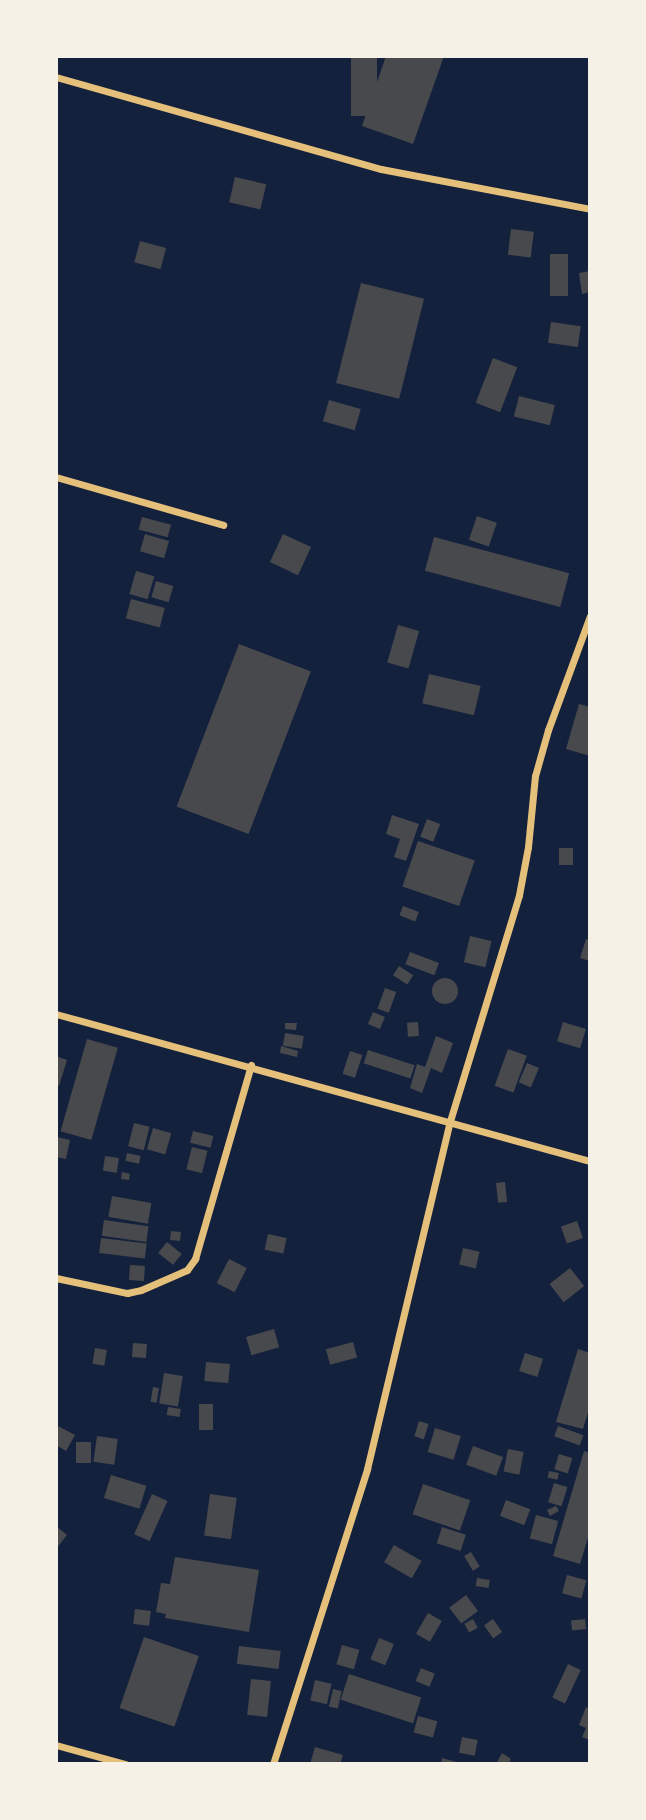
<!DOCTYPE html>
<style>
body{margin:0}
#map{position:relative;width:646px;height:1820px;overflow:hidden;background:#14213d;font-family:Literata,serif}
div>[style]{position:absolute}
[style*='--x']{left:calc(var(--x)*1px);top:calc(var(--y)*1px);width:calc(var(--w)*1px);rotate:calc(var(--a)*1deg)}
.building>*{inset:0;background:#48494c;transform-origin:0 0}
.round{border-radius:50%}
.minor>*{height:7px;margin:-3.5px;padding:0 3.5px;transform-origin:3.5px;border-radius:3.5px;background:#e5c07b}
span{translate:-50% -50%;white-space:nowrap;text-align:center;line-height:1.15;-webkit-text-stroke:7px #f6f1e7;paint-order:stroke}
.frame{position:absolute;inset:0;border:58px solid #f6f1e7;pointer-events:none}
</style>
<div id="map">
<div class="building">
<div style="left:351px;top:56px;width:26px;height:60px"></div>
<div style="clip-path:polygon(386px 56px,444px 56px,413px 144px,362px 126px)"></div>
<div style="left:235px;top:177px;width:32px;height:26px;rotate:13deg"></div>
<div style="left:511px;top:229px;width:23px;height:26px;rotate:7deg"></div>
<div style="left:140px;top:241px;width:27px;height:22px;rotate:15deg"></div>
<div style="left:550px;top:254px;width:18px;height:42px"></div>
<div style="clip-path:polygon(590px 271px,590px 292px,582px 294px,579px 273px)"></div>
<div style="left:361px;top:283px;width:65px;height:103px;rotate:14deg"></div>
<div style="left:551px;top:322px;width:30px;height:21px;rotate:8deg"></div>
<div style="left:493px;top:358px;width:26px;height:48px;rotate:21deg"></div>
<div style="left:519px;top:396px;width:37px;height:21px;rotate:14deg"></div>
<div style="left:329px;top:400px;width:33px;height:22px;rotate:16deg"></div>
<div style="left:477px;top:516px;width:21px;height:25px;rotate:19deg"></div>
<div style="left:142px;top:517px;width:30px;height:13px;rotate:15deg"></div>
<div style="left:145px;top:534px;width:25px;height:18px;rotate:16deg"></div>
<div style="left:283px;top:534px;width:31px;height:31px;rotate:25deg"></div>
<div style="left:434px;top:537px;width:140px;height:35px;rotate:15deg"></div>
<div style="left:136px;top:571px;width:19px;height:24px;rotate:16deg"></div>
<div style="left:156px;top:581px;width:18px;height:17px;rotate:16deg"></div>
<div style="left:131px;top:599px;width:35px;height:20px;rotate:15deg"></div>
<div style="left:398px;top:625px;width:22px;height:39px;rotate:16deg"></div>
<div style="left:239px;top:644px;width:77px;height:174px;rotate:21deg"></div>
<div style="left:429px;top:674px;width:53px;height:30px;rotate:13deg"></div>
<div style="clip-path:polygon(579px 704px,590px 707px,590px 756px,566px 749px)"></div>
<div style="clip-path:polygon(392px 815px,419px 824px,406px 861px,394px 857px,400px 839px,386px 834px)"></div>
<div style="left:427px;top:819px;width:14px;height:19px;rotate:21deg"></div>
<div style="left:418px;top:841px;width:60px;height:48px;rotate:19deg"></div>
<div style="left:559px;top:848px;width:14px;height:17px"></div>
<div style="left:403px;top:906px;width:17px;height:10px;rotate:21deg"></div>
<div style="left:470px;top:936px;width:22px;height:27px;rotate:13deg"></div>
<div style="clip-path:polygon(586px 939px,590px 940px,590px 961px,580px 958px)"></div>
<div style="left:410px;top:952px;width:31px;height:13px;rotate:21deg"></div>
<div style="left:399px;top:966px;width:17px;height:11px;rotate:33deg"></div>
<div class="round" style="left:432px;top:978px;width:26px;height:26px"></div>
<div style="left:385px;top:988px;width:12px;height:22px;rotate:20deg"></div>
<div style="left:373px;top:1012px;width:13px;height:13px;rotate:23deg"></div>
<div style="left:418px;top:1022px;width:14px;height:11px;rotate:86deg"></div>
<div style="left:563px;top:1022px;width:24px;height:20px;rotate:17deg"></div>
<div style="clip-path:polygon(285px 1023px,297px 1023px,296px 1030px,285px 1029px)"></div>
<div style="left:285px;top:1033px;width:19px;height:13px;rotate:9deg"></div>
<div style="clip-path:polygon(436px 1036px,453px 1043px,442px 1073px,431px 1068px,422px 1093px,410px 1088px,417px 1064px,425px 1067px)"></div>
<div style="left:87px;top:1039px;width:32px;height:96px;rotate:16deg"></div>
<div style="clip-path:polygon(281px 1046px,298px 1051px,297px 1057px,280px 1053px)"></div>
<div style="left:508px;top:1049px;width:20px;height:39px;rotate:20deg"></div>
<div style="left:368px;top:1050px;width:49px;height:14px;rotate:18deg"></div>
<div style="left:350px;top:1051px;width:13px;height:24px;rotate:18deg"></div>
<div style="clip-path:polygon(56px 1056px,67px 1060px,59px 1086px,56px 1085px)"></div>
<div style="left:527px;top:1063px;width:13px;height:21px;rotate:23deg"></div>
<div style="left:134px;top:1123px;width:16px;height:24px;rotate:14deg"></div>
<div style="left:153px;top:1128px;width:19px;height:22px;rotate:16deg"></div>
<div style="left:193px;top:1131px;width:21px;height:12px;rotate:14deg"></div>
<div style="clip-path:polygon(57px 1137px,70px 1140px,66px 1159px,56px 1157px)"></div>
<div style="left:192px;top:1147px;width:16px;height:23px;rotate:14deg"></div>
<div style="left:127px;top:1153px;width:14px;height:8px;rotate:12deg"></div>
<div style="left:105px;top:1156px;width:14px;height:15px;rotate:8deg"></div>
<div style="clip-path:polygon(122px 1172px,130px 1174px,129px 1180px,121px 1179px)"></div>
<div style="left:505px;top:1182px;width:20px;height:9px;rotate:84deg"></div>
<div style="left:112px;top:1196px;width:40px;height:21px;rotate:10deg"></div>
<div style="left:104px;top:1220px;width:45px;height:16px;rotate:8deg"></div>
<div style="left:577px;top:1221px;width:18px;height:17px;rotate:71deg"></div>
<div style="left:171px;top:1231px;width:10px;height:9px;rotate:6deg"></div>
<div style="left:268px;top:1234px;width:19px;height:16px;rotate:12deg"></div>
<div style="left:101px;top:1238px;width:46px;height:15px;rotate:7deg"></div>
<div style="left:167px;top:1242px;width:19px;height:14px;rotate:39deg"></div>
<div style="left:463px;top:1248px;width:17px;height:17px;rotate:13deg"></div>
<div style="left:229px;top:1259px;width:20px;height:27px;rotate:27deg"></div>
<div style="left:130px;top:1265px;width:15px;height:15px;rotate:4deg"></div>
<div style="left:570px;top:1268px;width:23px;height:26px;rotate:52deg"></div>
<div style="left:274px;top:1329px;width:19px;height:29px;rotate:74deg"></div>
<div style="left:353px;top:1342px;width:16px;height:28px;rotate:75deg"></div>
<div style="left:133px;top:1343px;width:14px;height:14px;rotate:4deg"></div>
<div style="left:95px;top:1348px;width:12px;height:16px;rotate:9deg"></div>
<div style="clip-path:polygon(578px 1349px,590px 1353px,590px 1406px,583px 1429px,556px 1422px)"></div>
<div style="left:525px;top:1353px;width:19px;height:19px;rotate:18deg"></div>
<div style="left:206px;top:1362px;width:24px;height:19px;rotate:5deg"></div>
<div style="left:164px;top:1373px;width:19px;height:31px;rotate:9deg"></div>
<div style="left:153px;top:1387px;width:6px;height:15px;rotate:9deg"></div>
<div style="left:199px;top:1404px;width:14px;height:26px"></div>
<div style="left:168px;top:1407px;width:13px;height:8px;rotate:9deg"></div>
<div style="left:419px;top:1421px;width:10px;height:16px;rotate:17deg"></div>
<div style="clip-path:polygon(56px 1425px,75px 1435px,66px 1451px,56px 1445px)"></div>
<div style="left:558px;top:1426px;width:27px;height:11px;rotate:20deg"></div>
<div style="left:435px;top:1428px;width:27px;height:25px;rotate:17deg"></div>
<div style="left:97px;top:1436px;width:21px;height:26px;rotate:8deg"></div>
<div style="left:76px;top:1442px;width:15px;height:21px"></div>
<div style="left:473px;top:1446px;width:32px;height:20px;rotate:20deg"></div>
<div style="left:508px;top:1449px;width:16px;height:23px;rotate:11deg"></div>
<div style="clip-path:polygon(584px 1451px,590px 1453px,590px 1531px,580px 1564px,553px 1556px)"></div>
<div style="left:559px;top:1454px;width:14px;height:16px;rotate:17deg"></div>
<div style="left:549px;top:1471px;width:10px;height:7px;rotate:11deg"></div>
<div style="left:111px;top:1475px;width:37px;height:24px;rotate:17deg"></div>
<div style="left:554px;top:1483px;width:14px;height:20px;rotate:17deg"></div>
<div style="left:423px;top:1484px;width:50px;height:32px;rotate:19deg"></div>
<div style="left:152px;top:1494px;width:17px;height:44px;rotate:24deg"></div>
<div style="left:210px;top:1494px;width:27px;height:42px;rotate:8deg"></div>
<div style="left:506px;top:1500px;width:26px;height:17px;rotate:21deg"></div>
<div style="clip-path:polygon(556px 1506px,559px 1511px,550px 1516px,547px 1510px)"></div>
<div style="left:536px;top:1515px;width:23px;height:24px;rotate:15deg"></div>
<div style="clip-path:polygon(56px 1526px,67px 1535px,56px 1549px)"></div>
<div style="left:442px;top:1527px;width:25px;height:17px;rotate:18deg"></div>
<div style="left:394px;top:1545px;width:32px;height:20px;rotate:30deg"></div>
<div style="left:471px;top:1552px;width:17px;height:8px;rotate:59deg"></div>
<div style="clip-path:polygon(175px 1557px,259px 1570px,249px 1632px,165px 1618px,166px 1614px,156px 1612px,161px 1583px,170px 1584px)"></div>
<div style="left:567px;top:1575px;width:20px;height:19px;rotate:15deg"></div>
<div style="left:477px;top:1578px;width:13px;height:8px;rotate:9deg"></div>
<div style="left:466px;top:1595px;width:20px;height:21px;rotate:53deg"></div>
<div style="left:135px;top:1609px;width:16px;height:15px;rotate:7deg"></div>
<div style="left:428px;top:1613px;width:16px;height:24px;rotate:30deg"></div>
<div style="left:473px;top:1619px;width:10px;height:10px;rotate:61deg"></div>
<div style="left:493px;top:1619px;width:16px;height:11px;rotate:55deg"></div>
<div style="left:585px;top:1619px;width:10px;height:14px;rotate:84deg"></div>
<div style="left:144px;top:1637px;width:58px;height:75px;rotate:19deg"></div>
<div style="left:379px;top:1638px;width:16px;height:23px;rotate:22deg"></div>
<div style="left:342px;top:1645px;width:18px;height:20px;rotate:16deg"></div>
<div style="left:239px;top:1646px;width:42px;height:18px;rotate:7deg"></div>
<div style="left:568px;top:1664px;width:14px;height:37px;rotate:25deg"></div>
<div style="left:421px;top:1668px;width:15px;height:14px;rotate:23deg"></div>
<div style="left:349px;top:1674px;width:76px;height:27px;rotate:18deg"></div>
<div style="left:251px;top:1679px;width:20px;height:36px;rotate:6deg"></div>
<div style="left:315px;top:1680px;width:17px;height:21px;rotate:13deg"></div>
<div style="left:333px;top:1689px;width:9px;height:18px;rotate:13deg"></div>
<div style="clip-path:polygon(586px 1707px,590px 1709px,590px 1740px,582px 1737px,586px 1728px,579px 1725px)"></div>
<div style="left:418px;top:1716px;width:20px;height:17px;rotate:15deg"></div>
<div style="left:462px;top:1737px;width:16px;height:16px;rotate:11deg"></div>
<div style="clip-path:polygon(315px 1747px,343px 1755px,340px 1764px,310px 1764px)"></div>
<div style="clip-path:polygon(502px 1753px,511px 1759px,508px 1764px,496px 1764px)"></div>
<div style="clip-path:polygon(442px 1758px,460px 1763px,460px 1764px,441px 1764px)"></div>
</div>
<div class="minor">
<div style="--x:56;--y:77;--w:338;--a:15.8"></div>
<div style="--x:381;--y:169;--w:213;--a:10.8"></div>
<div style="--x:56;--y:477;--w:174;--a:16"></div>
<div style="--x:56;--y:1014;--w:554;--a:15.39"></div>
<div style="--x:56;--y:1278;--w:73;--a:11.9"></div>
<div style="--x:127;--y:1293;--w:14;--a:-12"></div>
<div style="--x:141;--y:1290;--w:50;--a:-23.5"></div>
<div style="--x:187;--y:1270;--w:14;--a:-54"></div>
<div style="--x:195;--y:1259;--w:202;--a:-73.9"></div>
<div style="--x:56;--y:1745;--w:72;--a:15.4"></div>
<div style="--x:273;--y:1764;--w:310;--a:-72.3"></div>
<div style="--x:367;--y:1469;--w:358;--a:-76.6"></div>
<div style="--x:450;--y:1121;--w:236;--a:-73"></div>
<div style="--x:519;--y:895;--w:49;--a:-79.4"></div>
<div style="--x:528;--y:847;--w:71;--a:-84.4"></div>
<div style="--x:535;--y:776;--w:48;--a:-74.2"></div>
<div style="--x:548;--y:730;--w:121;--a:-69.8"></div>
</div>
<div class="frame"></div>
</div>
